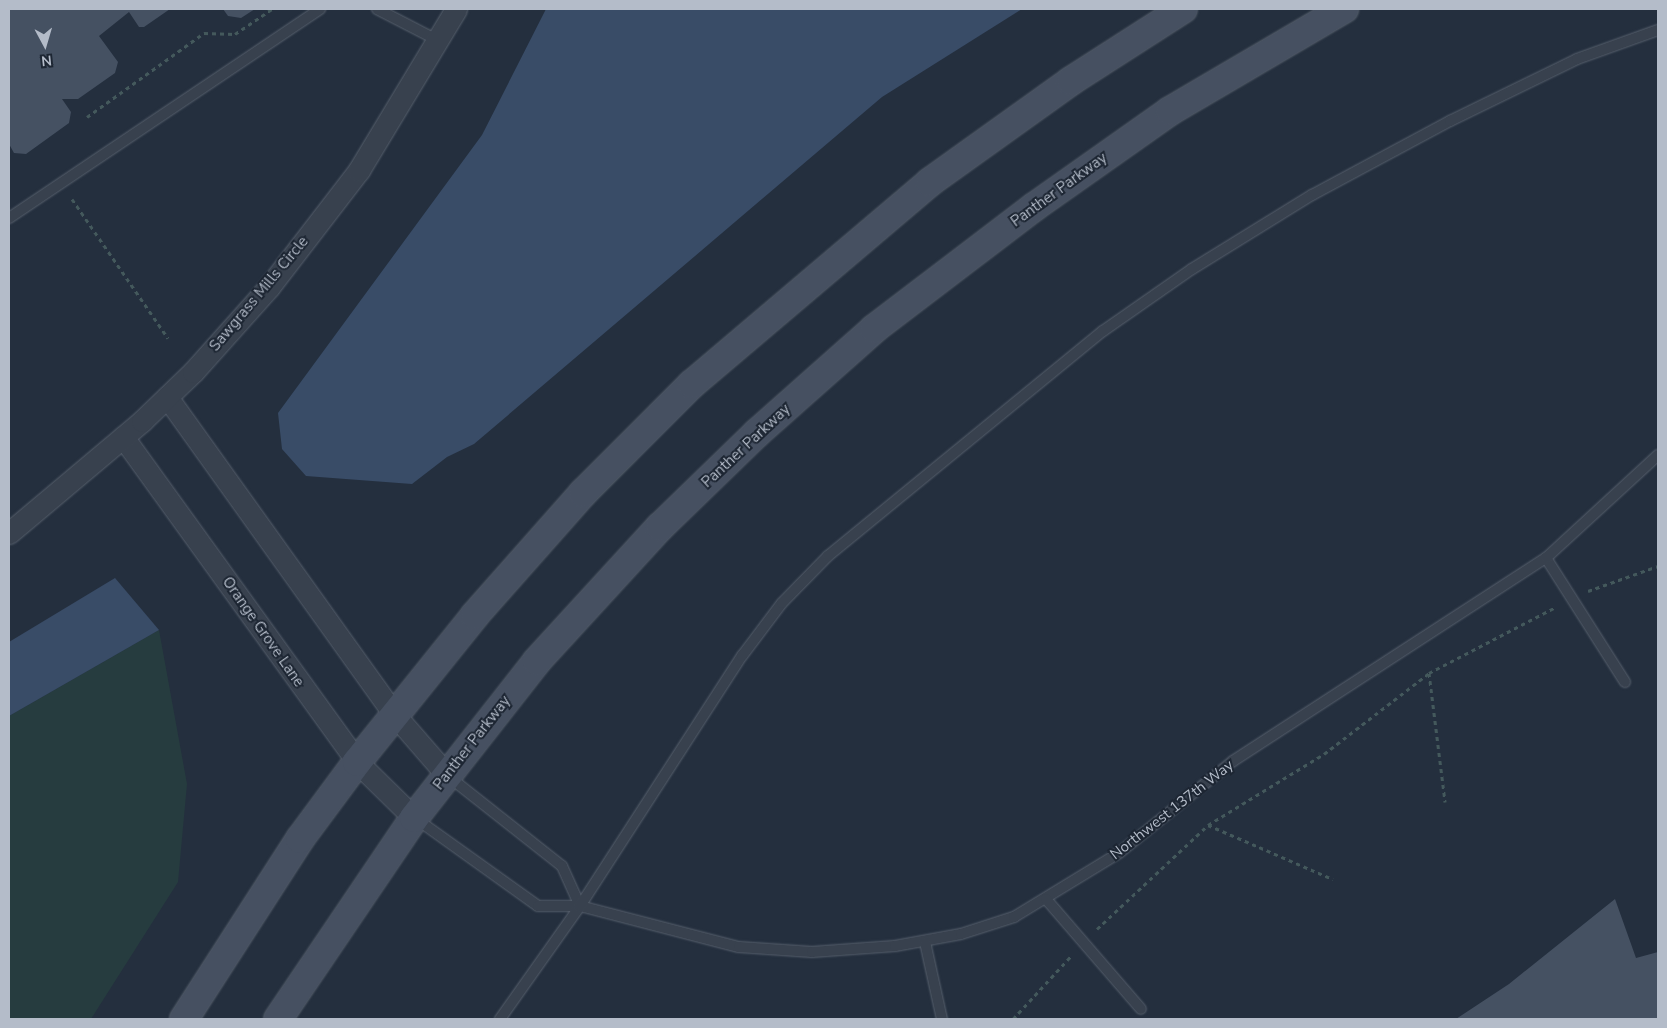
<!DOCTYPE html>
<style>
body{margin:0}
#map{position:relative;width:1667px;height:1028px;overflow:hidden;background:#242f3e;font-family:"Nunito Sans",sans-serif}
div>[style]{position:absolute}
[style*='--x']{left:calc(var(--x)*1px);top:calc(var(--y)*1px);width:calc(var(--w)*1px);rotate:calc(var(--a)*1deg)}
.green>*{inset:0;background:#263c3f}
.water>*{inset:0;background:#394c67}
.building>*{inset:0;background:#455162}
.path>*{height:3px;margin-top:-1.5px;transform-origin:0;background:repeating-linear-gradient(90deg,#44595c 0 4px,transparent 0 8px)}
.roads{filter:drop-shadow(0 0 1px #565f6c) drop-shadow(0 0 1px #565f6c)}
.lane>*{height:10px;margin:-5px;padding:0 5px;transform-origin:5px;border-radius:5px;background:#38414e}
.street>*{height:21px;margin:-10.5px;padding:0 10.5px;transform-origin:10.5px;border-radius:10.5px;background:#38414e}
.secondary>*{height:28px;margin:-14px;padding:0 14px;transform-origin:14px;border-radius:14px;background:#465061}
span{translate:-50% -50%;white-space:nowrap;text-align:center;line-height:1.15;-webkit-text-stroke:4px #1d2633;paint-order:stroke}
.street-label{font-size:15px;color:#b4bcc9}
.frame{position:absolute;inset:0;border:10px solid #b4bcc9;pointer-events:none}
.north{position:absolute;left:20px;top:20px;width:50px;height:50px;-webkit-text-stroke:4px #1d2633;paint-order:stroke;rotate:174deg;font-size:14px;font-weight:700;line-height:20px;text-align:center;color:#b4bcc9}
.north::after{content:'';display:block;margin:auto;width:18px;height:22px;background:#b4bcc9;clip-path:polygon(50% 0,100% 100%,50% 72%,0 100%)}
</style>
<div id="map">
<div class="green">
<div style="clip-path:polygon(159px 630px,187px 784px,178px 882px,91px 1019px,9px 1019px,9px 716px)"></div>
</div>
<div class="water">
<div style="clip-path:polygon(546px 9px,1022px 9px,882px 97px,474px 444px,447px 457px,412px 484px,306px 476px,282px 449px,278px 413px,482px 135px)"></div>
<div style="clip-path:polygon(115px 578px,159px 630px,9px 716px,9px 642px)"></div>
</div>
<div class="building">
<div style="clip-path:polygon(9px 9px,170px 9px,144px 27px,139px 27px,129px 12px,99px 36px,118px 62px,115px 73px,78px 99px,62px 99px,71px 112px,69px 123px,26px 154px,14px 153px,9px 144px)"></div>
<div style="clip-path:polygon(223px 9px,255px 9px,241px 18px,228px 16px)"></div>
<div style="clip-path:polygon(1615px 899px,1636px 958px,1658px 952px,1658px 1019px,1456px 1019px,1509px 984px)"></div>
</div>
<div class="path">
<div style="--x:87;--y:117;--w:144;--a:-35.7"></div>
<div style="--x:204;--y:33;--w:31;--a:2"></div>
<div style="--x:235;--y:34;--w:45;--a:-34"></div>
<div style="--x:72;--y:199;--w:169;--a:55.4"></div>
<div style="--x:1588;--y:591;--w:74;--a:-19.7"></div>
<div style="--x:1429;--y:673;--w:130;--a:82.9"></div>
<div style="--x:1208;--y:825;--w:136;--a:23.4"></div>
<div style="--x:1097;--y:929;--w:152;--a:-43.1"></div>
<div style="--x:1208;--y:825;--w:136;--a:-31.5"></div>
<div style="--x:1324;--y:754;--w:133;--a:-37.6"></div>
<div style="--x:1429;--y:673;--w:143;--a:-27.5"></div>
<div style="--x:1013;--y:1019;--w:87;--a:-47.3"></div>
</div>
<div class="roads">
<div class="lane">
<div style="--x:377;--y:9;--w:70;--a:27.3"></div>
<div style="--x:9;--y:218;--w:375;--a:-33.9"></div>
<div style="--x:1546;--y:558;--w:147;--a:57.5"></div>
<div style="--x:448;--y:776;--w:145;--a:38.3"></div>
<div style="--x:562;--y:866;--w:44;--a:65.8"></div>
<div style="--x:415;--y:818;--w:151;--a:35.6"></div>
<div style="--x:538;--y:906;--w:42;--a:0"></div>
<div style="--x:580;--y:906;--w:164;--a:14.5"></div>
<div style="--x:739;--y:947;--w:73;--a:3.9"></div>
<div style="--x:812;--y:952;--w:83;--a:-4.1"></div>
<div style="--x:895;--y:946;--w:67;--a:-10.3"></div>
<div style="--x:961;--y:934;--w:56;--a:-17.8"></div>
<div style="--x:1014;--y:917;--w:123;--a:-31.4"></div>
<div style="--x:1119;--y:853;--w:146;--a:-38.9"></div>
<div style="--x:1233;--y:761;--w:373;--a:-33"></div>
<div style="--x:1546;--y:558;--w:152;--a:-42.6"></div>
<div style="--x:1046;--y:899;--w:145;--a:49.2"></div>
<div style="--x:925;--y:942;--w:79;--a:77.6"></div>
<div style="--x:500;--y:1019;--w:138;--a:-54.7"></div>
<div style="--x:580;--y:906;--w:298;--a:-57.1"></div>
<div style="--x:742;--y:656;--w:66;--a:-53"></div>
<div style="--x:782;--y:603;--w:66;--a:-45.6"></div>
<div style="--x:828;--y:556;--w:355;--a:-39.3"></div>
<div style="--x:1103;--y:331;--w:108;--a:-34.9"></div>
<div style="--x:1192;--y:269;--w:141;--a:-31.7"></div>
<div style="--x:1312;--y:195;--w:157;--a:-28.2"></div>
<div style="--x:1450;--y:121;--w:141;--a:-26"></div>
<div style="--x:1577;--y:59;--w:86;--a:-19.7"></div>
</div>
<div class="street">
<div style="--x:167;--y:397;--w:390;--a:54.4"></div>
<div style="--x:394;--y:714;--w:79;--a:49.1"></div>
<div style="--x:123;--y:437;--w:400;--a:54.2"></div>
<div style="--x:357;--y:762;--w:80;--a:44.5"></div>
<div style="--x:9;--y:533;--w:174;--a:-40.1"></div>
<div style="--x:142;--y:421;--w:71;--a:-43.9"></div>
<div style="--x:193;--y:372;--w:114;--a:-48.2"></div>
<div style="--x:269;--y:287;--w:148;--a:-52.4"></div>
<div style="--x:359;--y:170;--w:188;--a:-58.9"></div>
</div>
<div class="secondary">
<div style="--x:184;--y:1019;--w:214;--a:-57.2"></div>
<div style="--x:300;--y:839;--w:96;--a:-53.5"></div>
<div style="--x:357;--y:762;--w:189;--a:-51.2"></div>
<div style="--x:475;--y:615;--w:163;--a:-48.5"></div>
<div style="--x:583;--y:493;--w:154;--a:-45"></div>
<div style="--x:692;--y:384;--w:312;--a:-40.3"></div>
<div style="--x:930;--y:182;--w:173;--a:-35.6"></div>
<div style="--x:1071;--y:81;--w:133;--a:-32.7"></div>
<div style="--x:278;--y:1019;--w:243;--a:-55.9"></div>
<div style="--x:414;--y:818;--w:199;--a:-51.9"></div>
<div style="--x:537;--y:661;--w:182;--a:-47.5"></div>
<div style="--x:660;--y:527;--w:135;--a:-44.1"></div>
<div style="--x:757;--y:433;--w:157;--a:-41.6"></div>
<div style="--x:874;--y:329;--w:201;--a:-37.3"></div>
<div style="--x:1034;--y:207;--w:166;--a:-35.2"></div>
<div style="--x:1170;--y:111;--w:202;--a:-30.4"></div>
</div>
</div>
<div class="street-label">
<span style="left:1059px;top:190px;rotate:-36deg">Panther Parkway</span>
<span style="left:259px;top:294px;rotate:-50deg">Sawgrass Mills Circle</span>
<span style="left:746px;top:446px;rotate:-43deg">Panther Parkway</span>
<span style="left:263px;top:632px;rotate:55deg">Orange Grove Lane</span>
<span style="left:472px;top:743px;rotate:-52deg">Panther Parkway</span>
<span style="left:1172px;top:810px;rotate:-38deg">Northwest 137th Way</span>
</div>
<div class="frame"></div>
<div class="north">N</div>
</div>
